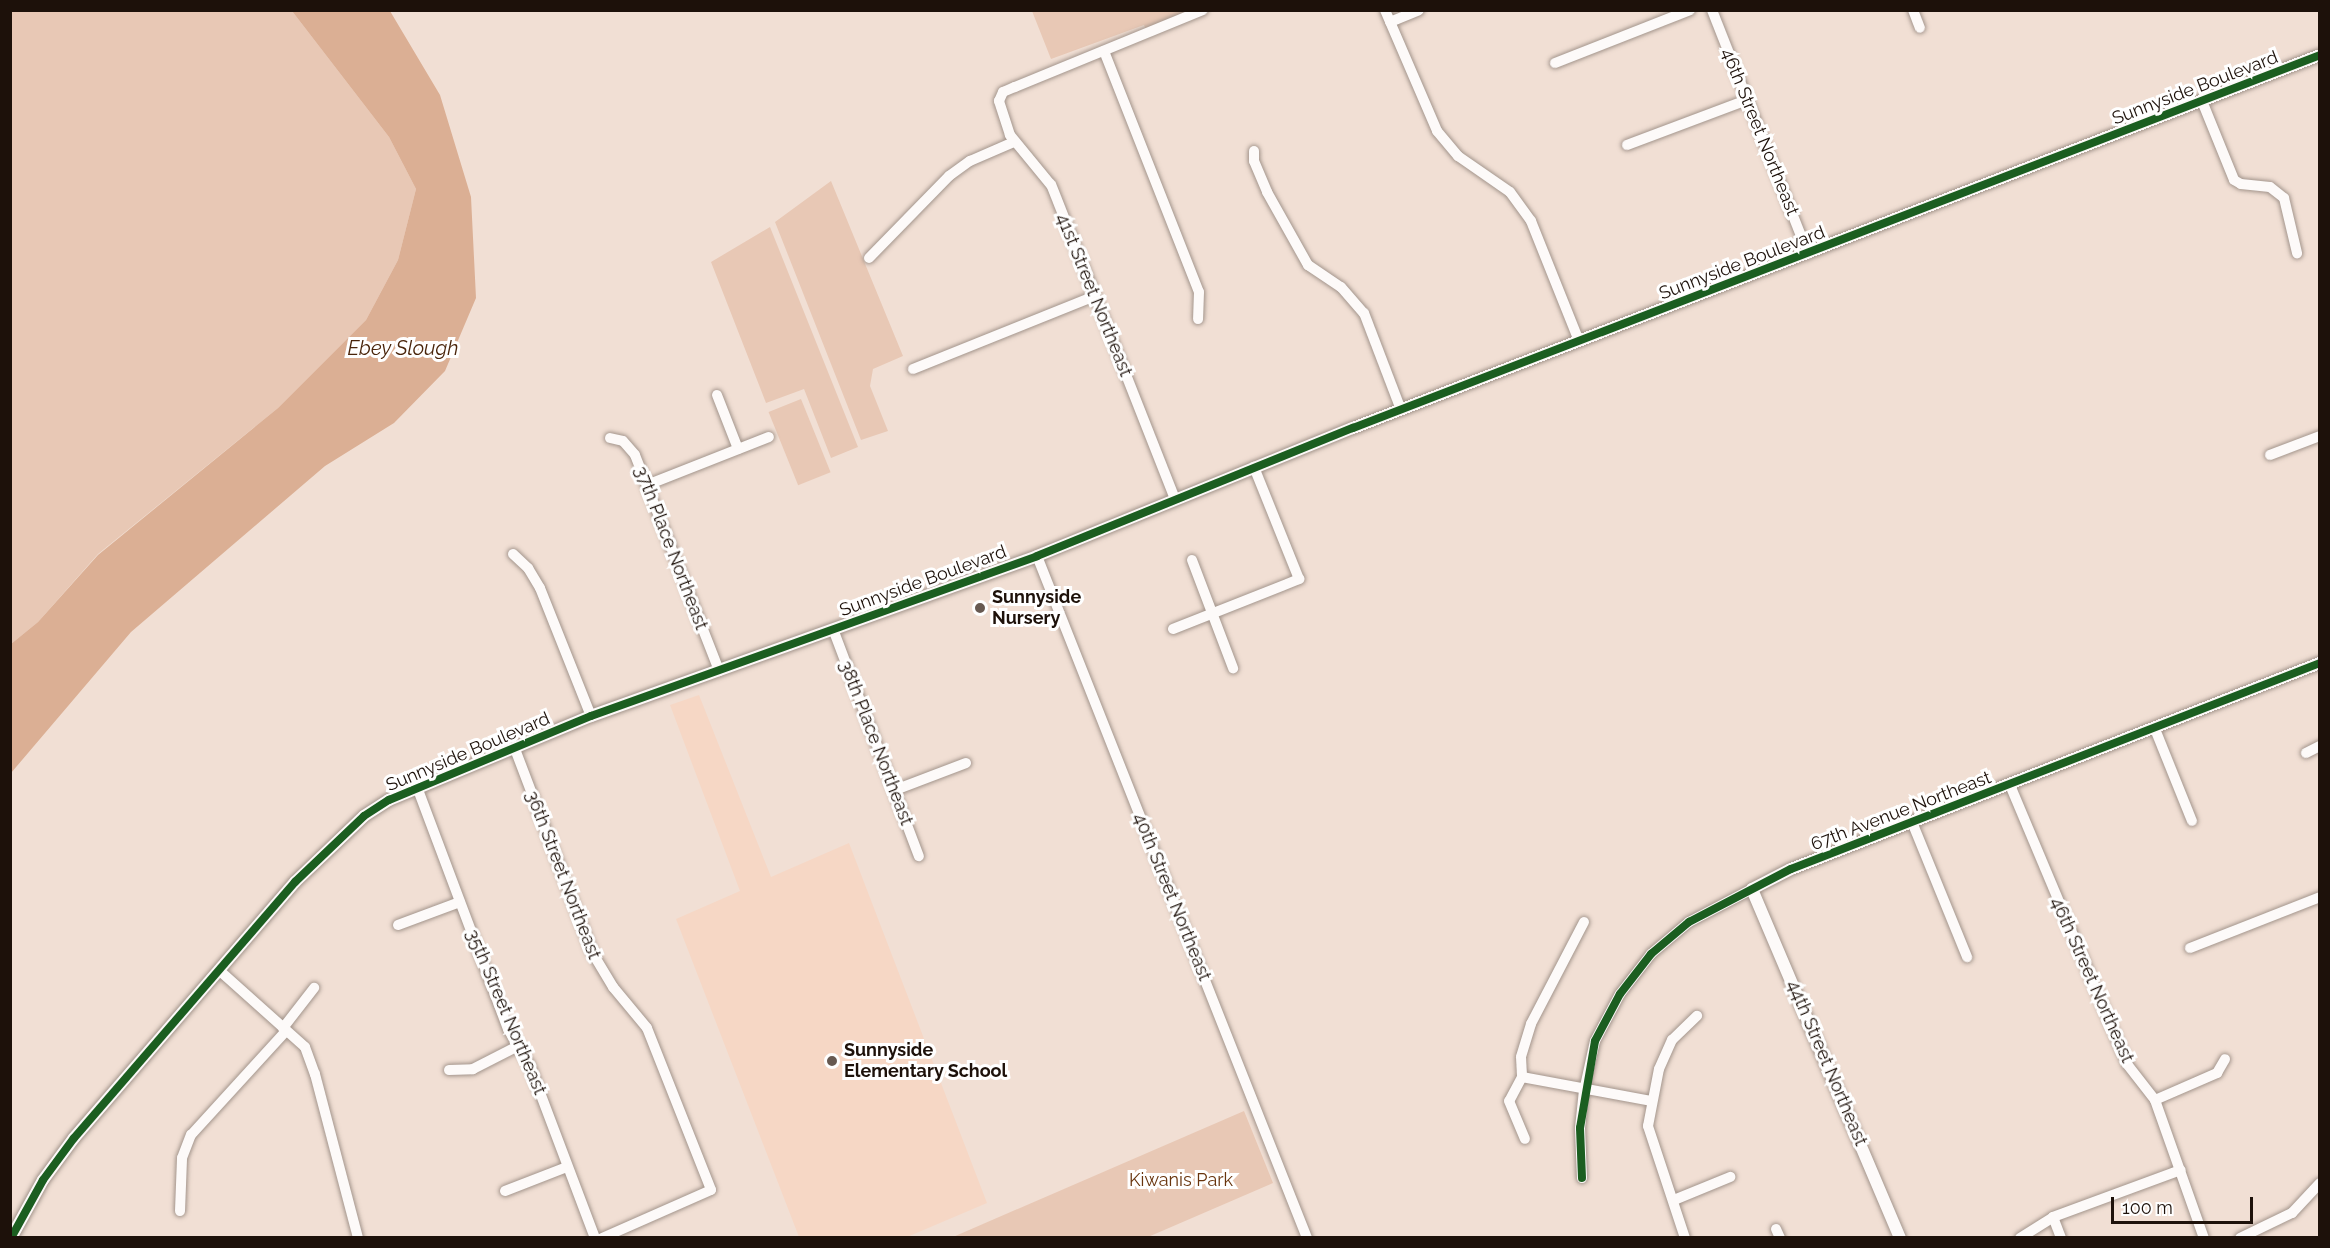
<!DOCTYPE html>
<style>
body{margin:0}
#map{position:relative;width:2330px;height:1248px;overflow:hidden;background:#f1dfd4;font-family:Raleway,sans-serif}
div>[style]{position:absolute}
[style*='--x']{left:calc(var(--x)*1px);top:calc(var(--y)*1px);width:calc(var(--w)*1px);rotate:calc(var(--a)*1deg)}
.built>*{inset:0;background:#f6d7c5}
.green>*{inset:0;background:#e8c8b5;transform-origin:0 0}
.water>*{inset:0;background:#dbaf94}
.roads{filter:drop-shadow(0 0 2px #a3958c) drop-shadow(0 0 2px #a3958c)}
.minor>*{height:10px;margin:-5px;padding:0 5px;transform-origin:5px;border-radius:5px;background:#fdfaf9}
.tertiary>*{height:12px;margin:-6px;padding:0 6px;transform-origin:6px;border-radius:6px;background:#fdfaf9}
.cycleway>*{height:8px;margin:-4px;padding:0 4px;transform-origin:4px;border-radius:4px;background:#1b5e20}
.dots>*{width:16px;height:16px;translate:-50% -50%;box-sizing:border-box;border:3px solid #fff;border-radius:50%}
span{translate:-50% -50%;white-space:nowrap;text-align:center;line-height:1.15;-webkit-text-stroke:6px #fff;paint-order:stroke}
.street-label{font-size:18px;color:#1d110a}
.poi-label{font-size:18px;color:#1d110a;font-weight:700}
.left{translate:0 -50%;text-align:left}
.park-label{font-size:18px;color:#68340d}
.water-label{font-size:20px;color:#49240a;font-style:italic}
.frame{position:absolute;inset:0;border:12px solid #1d110a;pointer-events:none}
.scale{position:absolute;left:2111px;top:1197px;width:142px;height:27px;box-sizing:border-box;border:3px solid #1d110a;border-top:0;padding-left:8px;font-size:18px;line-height:21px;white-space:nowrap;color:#1d110a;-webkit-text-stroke:4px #fff;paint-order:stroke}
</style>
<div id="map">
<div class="built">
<div style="clip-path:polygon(699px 695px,771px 877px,849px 843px,987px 1203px,907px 1237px,799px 1237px,676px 919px,740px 891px,670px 705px)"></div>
</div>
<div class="green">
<div style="clip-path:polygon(11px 11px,292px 11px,389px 137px,416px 189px,398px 260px,366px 320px,278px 408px,98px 554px,38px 622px,11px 644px)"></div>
<div style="clip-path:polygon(1032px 11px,1186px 11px,1189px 19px,1148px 35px,1144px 25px,1051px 59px)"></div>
<div style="clip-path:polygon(831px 181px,903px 356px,873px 369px,870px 386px,888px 431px,861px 440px,775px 222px)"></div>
<div style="clip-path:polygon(770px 227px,858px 447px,831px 458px,804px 389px,766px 403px,711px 262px)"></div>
<div style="left:801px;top:399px;width:79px;height:35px;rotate:68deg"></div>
<div style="clip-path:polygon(1244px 1111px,1273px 1183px,1148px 1237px,953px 1237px)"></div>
</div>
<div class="water">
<div style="clip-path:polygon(292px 11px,390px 11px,440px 95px,471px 197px,476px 298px,445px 371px,394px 423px,325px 466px,131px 632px,11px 773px,11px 644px,38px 622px,98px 555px,278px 408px,366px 320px,398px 260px,416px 189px,389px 137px)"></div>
</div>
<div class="roads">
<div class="minor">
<div style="--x:1385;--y:10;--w:132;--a:66.7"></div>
<div style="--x:1437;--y:131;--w:33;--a:50"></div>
<div style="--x:1458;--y:156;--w:63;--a:34.7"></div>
<div style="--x:1510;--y:192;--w:36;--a:54"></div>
<div style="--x:1531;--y:221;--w:129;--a:68.2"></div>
<div style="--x:1712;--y:10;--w:262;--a:68.5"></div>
<div style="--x:1913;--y:10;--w:19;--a:69"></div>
<div style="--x:1390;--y:22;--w:31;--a:-22"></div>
<div style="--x:1104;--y:51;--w:259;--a:68.5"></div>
<div style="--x:1199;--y:292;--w:27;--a:92"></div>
<div style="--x:1555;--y:63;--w:145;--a:-21.4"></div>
<div style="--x:2202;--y:101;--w:85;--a:67.9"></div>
<div style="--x:2234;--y:180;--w:8;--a:30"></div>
<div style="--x:2241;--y:184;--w:29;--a:6"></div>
<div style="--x:2270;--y:187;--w:18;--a:38"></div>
<div style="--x:2284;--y:198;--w:57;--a:76.7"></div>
<div style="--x:1627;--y:145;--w:128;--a:-20.6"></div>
<div style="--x:1254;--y:151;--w:10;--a:90"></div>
<div style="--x:1254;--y:161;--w:34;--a:67"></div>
<div style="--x:1267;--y:192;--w:84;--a:60.7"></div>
<div style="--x:1308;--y:265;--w:40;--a:34"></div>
<div style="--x:1341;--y:287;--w:35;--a:49"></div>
<div style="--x:1364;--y:313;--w:104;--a:69.1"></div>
<div style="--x:869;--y:258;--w:115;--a:-45.7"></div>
<div style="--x:949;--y:176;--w:26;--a:-36"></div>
<div style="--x:970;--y:161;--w:48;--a:-23.4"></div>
<div style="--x:913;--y:369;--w:196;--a:-21.9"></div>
<div style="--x:717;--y:395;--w:58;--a:68.7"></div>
<div style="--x:610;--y:438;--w:13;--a:13"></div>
<div style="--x:623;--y:441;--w:18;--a:49"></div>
<div style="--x:635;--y:455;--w:232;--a:68.7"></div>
<div style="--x:2270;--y:455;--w:53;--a:-20.8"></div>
<div style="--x:647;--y:485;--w:131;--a:-21.5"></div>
<div style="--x:1175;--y:499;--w:338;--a:-111.5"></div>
<div style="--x:1051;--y:185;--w:65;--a:-129.4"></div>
<div style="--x:1010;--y:135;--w:36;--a:-108"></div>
<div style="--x:999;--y:101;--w:10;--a:-66"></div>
<div style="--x:1003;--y:92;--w:13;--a:-23"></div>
<div style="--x:1015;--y:87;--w:203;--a:-22.3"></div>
<div style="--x:513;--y:554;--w:21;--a:43"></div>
<div style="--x:528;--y:568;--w:23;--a:59"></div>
<div style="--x:540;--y:588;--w:138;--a:68.3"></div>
<div style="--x:1037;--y:556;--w:734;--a:68.4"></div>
<div style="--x:1192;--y:560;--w:116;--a:69.2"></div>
<div style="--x:833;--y:629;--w:243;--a:69.3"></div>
<div style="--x:1173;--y:629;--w:136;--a:-21.6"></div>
<div style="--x:1299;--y:579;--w:121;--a:-111.9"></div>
<div style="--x:2155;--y:729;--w:99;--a:68.1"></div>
<div style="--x:515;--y:749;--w:217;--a:69.2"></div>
<div style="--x:592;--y:952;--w:41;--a:59"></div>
<div style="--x:613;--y:987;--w:53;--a:50.3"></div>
<div style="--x:647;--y:1028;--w:174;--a:68.4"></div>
<div style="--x:711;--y:1190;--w:119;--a:156.2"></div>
<div style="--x:2306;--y:753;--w:16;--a:-27"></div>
<div style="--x:2010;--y:785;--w:303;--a:67.2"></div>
<div style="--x:2127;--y:1064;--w:46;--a:52.1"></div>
<div style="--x:2155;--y:1100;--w:146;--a:70.5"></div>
<div style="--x:417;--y:787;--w:259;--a:69.4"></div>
<div style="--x:508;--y:1029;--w:43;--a:59.3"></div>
<div style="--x:530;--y:1066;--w:184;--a:69.3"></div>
<div style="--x:895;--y:790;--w:76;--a:-20.8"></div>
<div style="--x:1912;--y:822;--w:146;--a:67.8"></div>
<div style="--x:1584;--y:922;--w:115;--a:117.5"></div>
<div style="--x:1531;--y:1024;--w:34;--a:107"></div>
<div style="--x:1521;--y:1057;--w:20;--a:87"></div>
<div style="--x:1522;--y:1077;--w:131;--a:10.5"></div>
<div style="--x:398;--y:925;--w:66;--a:-20.4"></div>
<div style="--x:2190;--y:948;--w:140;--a:-21.4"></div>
<div style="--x:220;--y:971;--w:114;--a:41.8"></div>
<div style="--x:305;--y:1047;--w:29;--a:70"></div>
<div style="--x:315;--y:1074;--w:170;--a:75.3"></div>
<div style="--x:283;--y:1028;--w:51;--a:-52.2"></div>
<div style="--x:449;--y:1070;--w:24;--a:-2"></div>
<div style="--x:473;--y:1069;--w:51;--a:-27.1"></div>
<div style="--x:1522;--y:1077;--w:27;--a:118"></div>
<div style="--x:1509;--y:1101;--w:41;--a:67.2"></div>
<div style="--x:2155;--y:1100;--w:68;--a:-23.5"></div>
<div style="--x:2217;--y:1073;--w:16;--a:-60"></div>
<div style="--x:1582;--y:1178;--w:50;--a:-92.3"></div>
<div style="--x:1580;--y:1128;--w:37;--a:-84"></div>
<div style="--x:1584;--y:1091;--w:51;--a:-77.6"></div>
<div style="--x:1595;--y:1041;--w:53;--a:-62"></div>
<div style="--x:1620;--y:994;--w:51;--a:-52.2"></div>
<div style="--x:1651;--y:954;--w:50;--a:-40.1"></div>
<div style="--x:1689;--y:922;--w:71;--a:-27.6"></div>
<div style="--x:505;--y:1191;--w:66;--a:-21.2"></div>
<div style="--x:1674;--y:1200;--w:61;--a:-22.3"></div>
<div style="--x:180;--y:1211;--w:53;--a:-87.8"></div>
<div style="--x:182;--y:1158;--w:25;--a:-69"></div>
<div style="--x:191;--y:1135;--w:141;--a:-47.6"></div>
<div style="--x:2053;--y:1217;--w:22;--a:69"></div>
<div style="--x:1776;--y:1229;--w:10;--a:66"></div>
<div style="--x:1685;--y:1238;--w:118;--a:-108.3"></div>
<div style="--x:1648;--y:1126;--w:58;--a:-79.1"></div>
<div style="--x:1659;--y:1069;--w:32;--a:-66"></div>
<div style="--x:1672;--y:1040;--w:35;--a:-44"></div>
<div style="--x:2020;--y:1238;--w:39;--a:-32"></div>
<div style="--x:2053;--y:1217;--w:136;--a:-20.2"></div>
<div style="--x:2240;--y:1238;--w:58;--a:-25.7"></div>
<div style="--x:2292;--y:1213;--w:41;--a:-47"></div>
</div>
<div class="tertiary">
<div style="--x:11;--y:1238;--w:66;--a:-61.1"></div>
<div style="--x:43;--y:1180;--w:52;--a:-53.6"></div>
<div style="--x:74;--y:1138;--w:338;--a:-49.2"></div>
<div style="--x:295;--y:882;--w:95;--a:-43.7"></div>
<div style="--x:364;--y:816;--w:30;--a:-33"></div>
<div style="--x:389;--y:800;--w:219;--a:-22.6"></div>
<div style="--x:591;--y:716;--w:474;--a:-19.7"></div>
<div style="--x:1037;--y:556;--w:341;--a:-22.1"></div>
<div style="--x:1353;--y:428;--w:1036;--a:-21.09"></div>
<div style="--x:1900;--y:1238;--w:379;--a:-113"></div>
<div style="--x:1752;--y:889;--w:44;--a:-27.1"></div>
<div style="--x:1791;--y:869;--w:568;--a:-21.28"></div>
</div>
</div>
<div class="cycleway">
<div style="--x:1582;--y:1178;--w:50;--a:-92.3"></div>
<div style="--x:1580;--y:1128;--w:88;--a:-80.2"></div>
<div style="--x:1595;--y:1041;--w:53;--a:-62"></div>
<div style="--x:1620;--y:994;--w:51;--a:-52.2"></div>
<div style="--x:1651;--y:954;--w:50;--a:-40.1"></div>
<div style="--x:1689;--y:922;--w:115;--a:-27.5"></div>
<div style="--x:1791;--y:869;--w:568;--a:-21.28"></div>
<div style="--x:11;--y:1238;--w:66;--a:-61.1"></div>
<div style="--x:43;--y:1180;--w:52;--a:-53.6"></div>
<div style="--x:74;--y:1138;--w:338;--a:-49.2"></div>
<div style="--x:295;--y:882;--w:95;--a:-43.7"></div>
<div style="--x:364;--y:816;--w:30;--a:-33"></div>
<div style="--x:389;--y:800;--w:219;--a:-22.6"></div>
<div style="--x:591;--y:716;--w:474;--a:-19.7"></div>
<div style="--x:1037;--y:556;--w:341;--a:-22.1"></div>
<div style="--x:1353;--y:428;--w:1036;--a:-21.09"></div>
</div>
<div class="dots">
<div style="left:980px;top:608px;background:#675951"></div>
<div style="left:832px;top:1061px;background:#675951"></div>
</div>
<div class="street-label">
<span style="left:2195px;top:88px;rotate:-21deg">Sunnyside Boulevard</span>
<span style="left:1760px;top:132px;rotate:68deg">46th Street Northeast</span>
<span style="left:1742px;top:263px;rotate:-21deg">Sunnyside Boulevard</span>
<span style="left:1094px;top:295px;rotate:68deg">41st Street Northeast</span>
<span style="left:671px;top:548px;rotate:69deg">37th Place Northeast</span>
<span style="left:923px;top:581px;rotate:-20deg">Sunnyside Boulevard</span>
<span style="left:876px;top:743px;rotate:69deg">38th Place Northeast</span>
<span style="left:468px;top:752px;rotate:-23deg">Sunnyside Boulevard</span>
<span style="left:1901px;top:811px;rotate:-21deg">67th Avenue Northeast</span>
<span style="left:563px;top:875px;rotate:69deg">36th Street Northeast</span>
<span style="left:1172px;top:897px;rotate:68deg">40th Street Northeast</span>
<span style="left:2092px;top:980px;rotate:66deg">46th Street Northeast</span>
<span style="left:506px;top:1012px;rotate:67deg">35th Street Northeast</span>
<span style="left:1827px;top:1063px;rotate:67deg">44th Street Northeast</span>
</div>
<div class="poi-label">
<span class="left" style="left:992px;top:608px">Sunnyside<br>Nursery</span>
<span class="left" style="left:844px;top:1061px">Sunnyside<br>Elementary School</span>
</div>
<div class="park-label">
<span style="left:1181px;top:1180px">Kiwanis Park</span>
</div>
<div class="water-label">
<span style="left:403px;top:348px">Ebey Slough</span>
</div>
<div class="frame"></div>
<div class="scale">100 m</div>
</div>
